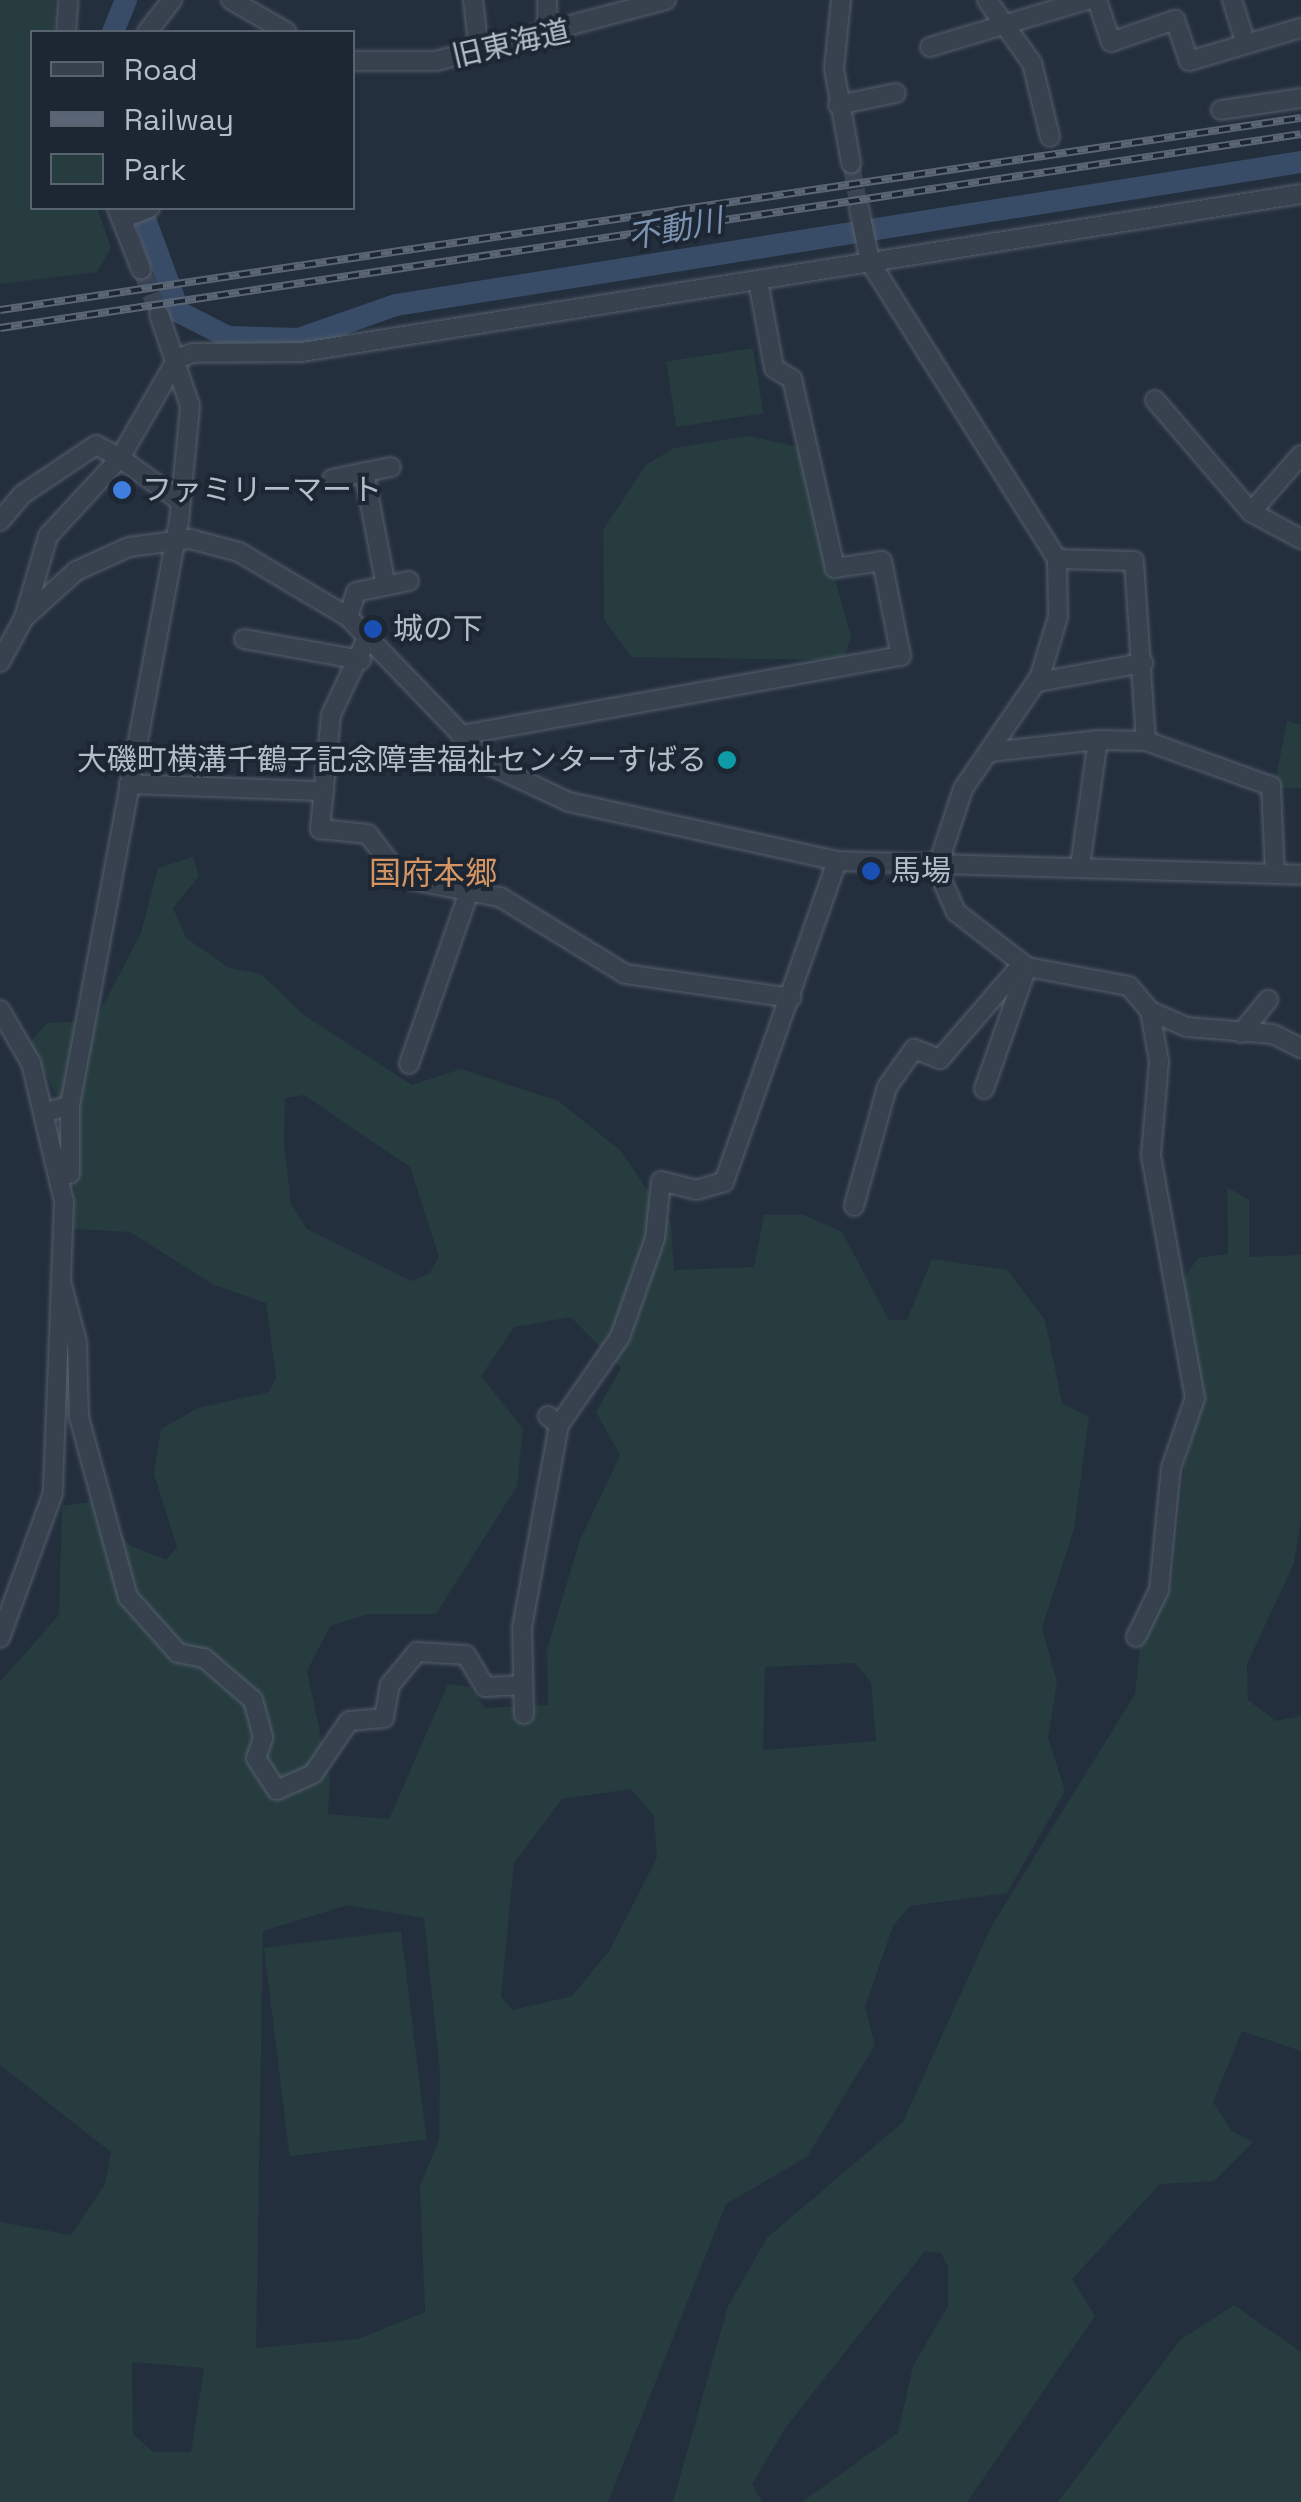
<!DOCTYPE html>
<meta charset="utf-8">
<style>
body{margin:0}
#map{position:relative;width:1301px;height:2502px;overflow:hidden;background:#242f3e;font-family:"Space Grotesk","Noto Sans JP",sans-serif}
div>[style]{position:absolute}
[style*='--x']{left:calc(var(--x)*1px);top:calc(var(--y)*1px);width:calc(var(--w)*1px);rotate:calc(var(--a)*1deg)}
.green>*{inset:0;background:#263c3f;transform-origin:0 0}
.river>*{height:22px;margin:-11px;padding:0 11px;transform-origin:11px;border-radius:11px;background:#394c67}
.minor-tunnel>*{height:18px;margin-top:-9px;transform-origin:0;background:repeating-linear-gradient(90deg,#3a4453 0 18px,transparent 0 27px)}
.roads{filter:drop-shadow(0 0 2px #565f6c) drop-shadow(0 0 2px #565f6c)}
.minor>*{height:18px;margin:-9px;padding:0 9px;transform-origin:9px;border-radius:9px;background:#38414e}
.rail>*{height:8px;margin-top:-4px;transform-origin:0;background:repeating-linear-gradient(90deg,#1d2633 0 11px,#5a6575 0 22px);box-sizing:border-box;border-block:2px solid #5a6575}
.dots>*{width:28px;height:28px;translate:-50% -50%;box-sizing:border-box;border:5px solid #1d2633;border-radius:50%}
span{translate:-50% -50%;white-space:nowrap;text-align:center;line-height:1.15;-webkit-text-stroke:8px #1d2633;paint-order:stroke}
.street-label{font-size:30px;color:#b4bcc9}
.poi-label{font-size:30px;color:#b4bcc9}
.left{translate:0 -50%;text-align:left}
.right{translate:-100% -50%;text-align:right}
.water-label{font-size:32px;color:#7c92b1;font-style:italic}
.neighbourhood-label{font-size:32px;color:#d59563}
.legend{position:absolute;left:30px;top:30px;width:325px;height:180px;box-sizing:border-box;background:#1d2633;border:2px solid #59626f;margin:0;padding:12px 18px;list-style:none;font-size:30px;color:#b4bcc9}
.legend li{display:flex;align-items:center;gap:20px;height:50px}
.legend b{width:50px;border:2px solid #59626f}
</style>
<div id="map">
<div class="green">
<div style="clip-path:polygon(0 0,55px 0,54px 32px,32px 32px,32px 208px,97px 208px,111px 248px,97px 272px,0 284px)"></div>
<div style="left:753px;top:348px;width:66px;height:88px;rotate:81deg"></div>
<div style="clip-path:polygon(748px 436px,798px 447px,851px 637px,843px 660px,631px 657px,604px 619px,603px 530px,646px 465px,674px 448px)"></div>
<div style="clip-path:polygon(1287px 721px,1301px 725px,1301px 788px,1274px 788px)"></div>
<div style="clip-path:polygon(evenodd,193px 857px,199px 876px,173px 908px,186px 938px,229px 968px,261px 974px,305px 1016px,412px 1085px,461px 1069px,558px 1101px,620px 1150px,671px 1224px,674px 1270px,754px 1267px,764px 1215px,804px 1215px,842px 1232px,889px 1320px,907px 1320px,932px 1259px,1007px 1270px,1045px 1320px,1062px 1403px,1089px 1417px,1074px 1529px,1042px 1628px,1057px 1682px,1048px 1738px,1065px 1791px,1007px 1893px,910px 1906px,893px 1926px,865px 2007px,875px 2045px,807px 2157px,726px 2204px,608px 2502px,0 2502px,0 2222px,71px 2235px,105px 2184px,111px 2152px,0 2065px,0 1682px,59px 1615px,62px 1506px,95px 1501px,129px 1545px,166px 1560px,177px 1547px,154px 1474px,161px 1429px,198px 1408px,269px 1392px,276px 1377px,266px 1303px,214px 1285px,130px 1232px,74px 1229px,76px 1131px,29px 1043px,47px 1023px,95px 1021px,141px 933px,158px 868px,193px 857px,304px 1095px,410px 1167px,439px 1257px,429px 1274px,411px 1281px,307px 1229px,291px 1204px,284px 1144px,285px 1098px,304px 1095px,193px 857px,571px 1317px,621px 1368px,596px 1412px,620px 1455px,580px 1540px,547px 1649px,548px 1705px,485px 1708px,470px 1687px,448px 1684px,389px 1819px,328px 1814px,330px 1780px,307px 1671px,330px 1626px,369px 1614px,436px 1614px,517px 1486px,523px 1429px,481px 1376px,514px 1327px,571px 1317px,193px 857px,855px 1663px,871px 1682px,876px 1741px,763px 1750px,765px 1667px,855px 1663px,193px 857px,631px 1789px,654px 1816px,657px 1857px,610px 1950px,572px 1996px,513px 2010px,501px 1997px,514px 1863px,562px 1799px,631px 1789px,193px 857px,348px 1905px,424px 1918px,440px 2072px,439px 2140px,420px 2186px,425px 2312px,358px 2339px,256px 2348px,263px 1931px,348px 1905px,193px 857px,132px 2362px,204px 2368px,191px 2452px,153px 2452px,133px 2434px,132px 2362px)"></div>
<div style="clip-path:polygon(1227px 1187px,1249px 1200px,1249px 1257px,1301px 1255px,1301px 1518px,1294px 1563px,1247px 1664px,1248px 1700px,1276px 1721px,1301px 1716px,1301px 2051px,1242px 2031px,1213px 2102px,1232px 2131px,1253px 2142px,1214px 2181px,1160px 2184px,1072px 2279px,1095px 2316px,967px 2502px,802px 2502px,898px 2433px,913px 2366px,948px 2306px,948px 2267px,941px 2253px,925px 2251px,786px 2427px,752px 2484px,762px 2502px,673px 2502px,728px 2306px,767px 2238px,903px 2122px,991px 1927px,1135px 1694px,1140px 1646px,1172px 1586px,1185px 1462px,1203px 1398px,1170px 1298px,1198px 1258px,1228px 1254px)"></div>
<div style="left:401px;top:1931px;width:210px;height:138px;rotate:83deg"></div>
<div style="clip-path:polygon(1234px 2305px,1301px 2352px,1301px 2502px,1058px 2502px,1180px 2340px)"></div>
</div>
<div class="river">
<div style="--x:113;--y:32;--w:35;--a:-68"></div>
<div style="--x:141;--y:208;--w:111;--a:69.9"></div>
<div style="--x:179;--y:312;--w:55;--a:27"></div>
<div style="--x:228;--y:337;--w:71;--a:1.6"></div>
<div style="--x:299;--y:339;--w:103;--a:-19.3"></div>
<div style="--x:396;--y:305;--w:916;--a:-8.98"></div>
</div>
<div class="minor-tunnel">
<div style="--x:851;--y:163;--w:46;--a:79.9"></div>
<div style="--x:141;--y:269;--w:48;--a:68.2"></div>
</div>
<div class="roads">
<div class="minor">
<div style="--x:231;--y:0;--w:64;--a:29.7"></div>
<div style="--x:473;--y:0;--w:51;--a:83.3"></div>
<div style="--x:547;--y:0;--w:37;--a:90"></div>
<div style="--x:841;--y:0;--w:69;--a:95.8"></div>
<div style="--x:834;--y:69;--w:96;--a:79.7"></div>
<div style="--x:987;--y:0;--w:77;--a:54.5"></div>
<div style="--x:1032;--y:63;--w:76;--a:76.3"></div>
<div style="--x:1097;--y:0;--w:44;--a:71.6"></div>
<div style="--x:1111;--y:42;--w:68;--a:-19"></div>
<div style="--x:1175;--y:20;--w:43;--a:71.1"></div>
<div style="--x:1189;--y:61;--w:117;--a:-16.4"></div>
<div style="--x:1232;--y:0;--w:46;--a:72.3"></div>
<div style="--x:66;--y:32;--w:32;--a:-86"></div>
<div style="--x:147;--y:32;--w:41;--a:-52"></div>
<div style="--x:930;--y:47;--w:164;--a:-16.7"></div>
<div style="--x:352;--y:61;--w:84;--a:0"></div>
<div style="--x:436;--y:61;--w:238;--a:-14.9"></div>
<div style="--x:838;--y:105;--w:59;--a:-11.7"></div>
<div style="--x:1221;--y:110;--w:81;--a:-8.5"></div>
<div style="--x:117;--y:208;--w:66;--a:68.5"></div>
<div style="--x:859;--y:208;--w:55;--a:78.5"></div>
<div style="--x:870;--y:262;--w:351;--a:57.8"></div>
<div style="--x:1057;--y:559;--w:77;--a:1.5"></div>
<div style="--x:1134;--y:561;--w:180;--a:86.2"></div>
<div style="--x:1146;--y:741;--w:133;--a:19.8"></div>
<div style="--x:1271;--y:786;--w:88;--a:87.4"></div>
<div style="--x:121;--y:219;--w:31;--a:-21"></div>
<div style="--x:1155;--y:400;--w:148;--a:49.4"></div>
<div style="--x:1251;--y:512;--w:76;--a:-48.7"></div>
<div style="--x:364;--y:472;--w:116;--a:79.1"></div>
<div style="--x:332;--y:479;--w:60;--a:-11.5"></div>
<div style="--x:180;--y:501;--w:74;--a:-144.4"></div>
<div style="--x:120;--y:458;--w:114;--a:-60.1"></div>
<div style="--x:177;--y:359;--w:17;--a:-21"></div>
<div style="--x:193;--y:353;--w:109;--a:-0.5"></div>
<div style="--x:302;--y:352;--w:1011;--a:-8.99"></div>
<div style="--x:1251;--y:512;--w:57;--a:28.4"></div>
<div style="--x:0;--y:521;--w:35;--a:-50"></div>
<div style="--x:23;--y:494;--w:88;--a:-33.9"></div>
<div style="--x:96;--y:445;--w:27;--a:28"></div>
<div style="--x:120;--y:458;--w:106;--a:132.7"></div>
<div style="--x:48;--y:536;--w:85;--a:106.3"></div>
<div style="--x:348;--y:617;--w:26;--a:-72"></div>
<div style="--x:356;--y:592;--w:54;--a:-11.7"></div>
<div style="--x:368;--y:636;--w:87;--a:115.1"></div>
<div style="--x:331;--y:715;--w:115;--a:95.5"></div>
<div style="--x:320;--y:829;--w:48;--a:5.9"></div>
<div style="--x:368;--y:834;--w:55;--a:53.1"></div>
<div style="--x:401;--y:878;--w:101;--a:10.9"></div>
<div style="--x:500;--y:897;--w:147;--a:31.6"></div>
<div style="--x:625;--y:974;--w:168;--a:8.2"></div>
<div style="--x:244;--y:639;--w:119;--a:10.2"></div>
<div style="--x:0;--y:662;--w:50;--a:-61.4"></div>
<div style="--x:24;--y:618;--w:70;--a:-42.1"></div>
<div style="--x:76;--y:571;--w:58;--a:-24.4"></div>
<div style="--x:129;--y:547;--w:62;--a:-7.5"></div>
<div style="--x:190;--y:539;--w:51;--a:14.9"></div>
<div style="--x:239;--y:552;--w:127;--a:30.8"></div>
<div style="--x:348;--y:617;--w:207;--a:46"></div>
<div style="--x:492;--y:766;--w:85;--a:25.1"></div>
<div style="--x:569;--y:802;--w:274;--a:12.4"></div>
<div style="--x:837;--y:861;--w:464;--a:1.7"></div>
<div style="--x:1038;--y:682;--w:107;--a:-10.3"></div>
<div style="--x:461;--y:735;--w:447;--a:-10.2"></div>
<div style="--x:901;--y:656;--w:97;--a:-101.3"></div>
<div style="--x:882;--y:561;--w:48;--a:171.5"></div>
<div style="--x:835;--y:568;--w:194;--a:-102.8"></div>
<div style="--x:792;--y:379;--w:21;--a:-149"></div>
<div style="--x:774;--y:368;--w:88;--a:-100.4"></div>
<div style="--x:990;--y:752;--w:109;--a:-6.3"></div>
<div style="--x:129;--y:784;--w:195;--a:2.1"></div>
<div style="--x:934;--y:862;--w:55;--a:66.3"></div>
<div style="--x:956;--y:912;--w:90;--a:37.8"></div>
<div style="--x:1027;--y:967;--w:104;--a:10.6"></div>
<div style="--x:1129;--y:986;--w:33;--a:50"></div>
<div style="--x:1150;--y:1011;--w:40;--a:23.4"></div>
<div style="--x:1187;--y:1027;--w:86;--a:4.7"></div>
<div style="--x:1273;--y:1034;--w:31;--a:27"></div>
<div style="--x:939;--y:862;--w:77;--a:-71.8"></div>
<div style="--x:963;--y:789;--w:137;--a:-55.7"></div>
<div style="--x:1040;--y:676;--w:62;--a:-73"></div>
<div style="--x:1058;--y:617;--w:58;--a:-91"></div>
<div style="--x:1080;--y:866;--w:127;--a:-81.9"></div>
<div style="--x:1098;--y:740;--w:48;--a:1.2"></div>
<div style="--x:0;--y:1010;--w:61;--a:59.7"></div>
<div style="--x:31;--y:1063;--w:143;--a:76.6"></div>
<div style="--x:64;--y:1202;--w:291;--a:92.2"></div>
<div style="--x:53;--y:1493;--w:154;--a:110.1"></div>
<div style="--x:1241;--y:1033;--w:43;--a:-50.7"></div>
<div style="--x:409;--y:1064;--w:177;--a:-70.8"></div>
<div style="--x:984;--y:1089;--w:129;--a:-70.6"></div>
<div style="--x:47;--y:1112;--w:24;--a:-17"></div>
<div style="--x:70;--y:1105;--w:594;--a:-79.43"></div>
<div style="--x:179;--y:521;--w:116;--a:-84.5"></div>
<div style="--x:190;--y:406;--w:97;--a:-108.6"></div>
<div style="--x:70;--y:1174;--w:69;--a:-90"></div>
<div style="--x:854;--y:1206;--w:123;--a:-74.5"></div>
<div style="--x:887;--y:1087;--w:47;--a:-54.6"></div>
<div style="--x:914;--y:1049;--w:28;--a:21"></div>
<div style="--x:940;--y:1059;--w:125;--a:-49.2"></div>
<div style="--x:62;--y:1285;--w:59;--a:75.3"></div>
<div style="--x:77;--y:1342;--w:75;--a:88.5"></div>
<div style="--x:79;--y:1417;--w:187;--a:74.8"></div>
<div style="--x:128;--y:1597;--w:75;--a:48.2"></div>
<div style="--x:178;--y:1653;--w:26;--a:11"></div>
<div style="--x:204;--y:1658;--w:65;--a:40.6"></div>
<div style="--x:253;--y:1700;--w:39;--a:75"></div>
<div style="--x:263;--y:1738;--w:21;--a:109"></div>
<div style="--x:256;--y:1758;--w:38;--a:57"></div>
<div style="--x:277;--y:1790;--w:39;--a:-24"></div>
<div style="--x:313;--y:1774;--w:64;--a:-55.8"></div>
<div style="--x:349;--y:1721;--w:35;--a:-5"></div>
<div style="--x:384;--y:1718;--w:34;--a:-80"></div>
<div style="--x:390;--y:1685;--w:43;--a:-50.7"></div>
<div style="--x:417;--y:1652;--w:49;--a:3.5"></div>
<div style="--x:466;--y:1655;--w:37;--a:59"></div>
<div style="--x:485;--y:1687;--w:34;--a:-3"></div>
<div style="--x:548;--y:1416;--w:14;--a:39"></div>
<div style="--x:559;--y:1425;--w:107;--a:-55.3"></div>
<div style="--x:620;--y:1337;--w:105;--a:-70.5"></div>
<div style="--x:655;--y:1238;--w:57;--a:-84"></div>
<div style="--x:661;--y:1181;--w:36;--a:14"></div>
<div style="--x:696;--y:1190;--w:29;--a:-16"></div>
<div style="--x:724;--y:1182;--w:340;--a:-70.6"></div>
<div style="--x:1136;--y:1637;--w:52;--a:-63.9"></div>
<div style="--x:1159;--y:1590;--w:123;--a:-84.4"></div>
<div style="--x:1171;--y:1468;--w:74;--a:-71.1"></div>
<div style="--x:1195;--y:1398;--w:247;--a:-100.3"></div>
<div style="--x:1151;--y:1155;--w:94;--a:-85.1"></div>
<div style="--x:1159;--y:1061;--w:51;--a:-100.2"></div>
<div style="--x:524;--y:1714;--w:86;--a:-91.3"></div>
<div style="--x:522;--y:1628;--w:206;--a:-79.7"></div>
</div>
</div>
<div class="rail">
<div style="--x:0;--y:310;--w:1315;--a:-8.4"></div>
<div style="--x:0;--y:328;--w:1315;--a:-8.48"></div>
</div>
<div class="dots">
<div style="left:122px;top:490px;background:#3f7fe0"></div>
<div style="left:373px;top:629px;background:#1a4fb4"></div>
<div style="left:727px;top:760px;background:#0f9aa8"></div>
<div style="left:871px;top:871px;background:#1a4fb4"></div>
</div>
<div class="street-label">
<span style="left:511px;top:44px;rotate:-13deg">旧東海道</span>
</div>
<div class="poi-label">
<span class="left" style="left:142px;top:490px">ファミリーマート</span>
<span class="left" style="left:393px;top:629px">城の下</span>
<span class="right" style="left:707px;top:760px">大磯町横溝千鶴子記念障害福祉センターすばる</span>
<span class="left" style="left:891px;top:871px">馬場</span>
</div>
<div class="water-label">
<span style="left:675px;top:229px;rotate:-11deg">不動川</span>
</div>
<div class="neighbourhood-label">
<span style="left:433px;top:873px">国府本郷</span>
</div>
<ul class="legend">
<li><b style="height:12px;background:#38414e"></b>Road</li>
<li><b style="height:12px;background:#5a6575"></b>Railway</li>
<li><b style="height:28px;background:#263c3f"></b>Park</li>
</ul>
</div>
